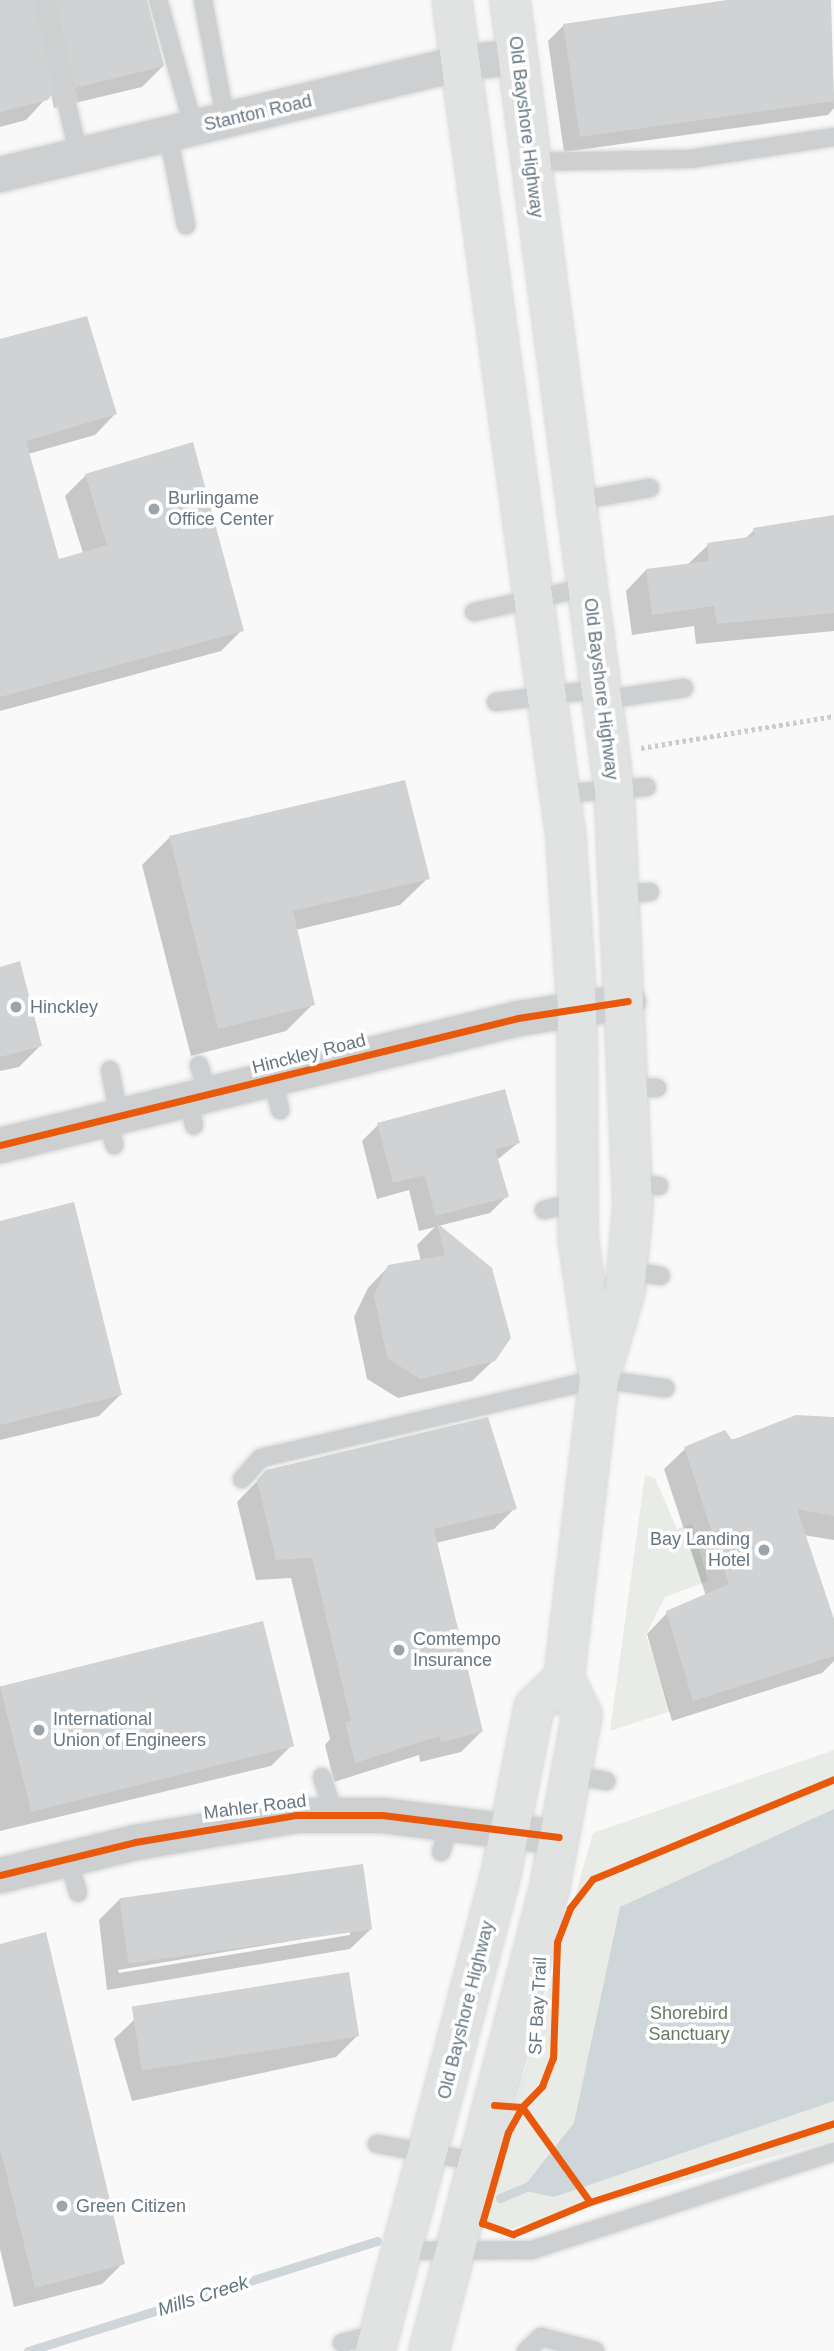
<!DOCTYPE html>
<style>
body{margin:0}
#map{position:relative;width:834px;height:2351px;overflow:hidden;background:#f9f9f9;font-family:Helvetica,sans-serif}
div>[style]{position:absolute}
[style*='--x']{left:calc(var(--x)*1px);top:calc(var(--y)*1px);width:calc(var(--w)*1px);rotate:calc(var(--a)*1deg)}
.green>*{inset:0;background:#e8ebe6}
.water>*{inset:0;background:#ced6d9}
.shadow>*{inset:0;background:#0003}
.stream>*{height:9px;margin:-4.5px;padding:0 4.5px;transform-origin:4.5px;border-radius:4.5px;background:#ced6d9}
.building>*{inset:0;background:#d0d2d3;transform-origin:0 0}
.path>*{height:4.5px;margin-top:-2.25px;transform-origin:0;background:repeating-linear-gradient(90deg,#cbcccd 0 3.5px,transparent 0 7px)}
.roads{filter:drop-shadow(0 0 2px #d5d6d7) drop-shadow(0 0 2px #d5d6d7)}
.lane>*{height:18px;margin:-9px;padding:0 9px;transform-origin:9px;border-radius:9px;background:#cecfd0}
.street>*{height:35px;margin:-17.5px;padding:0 17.5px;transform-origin:17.5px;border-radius:17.5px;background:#cecfd0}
.secondary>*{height:38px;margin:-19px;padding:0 19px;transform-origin:19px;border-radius:19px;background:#e1e2e2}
.cycleway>*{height:7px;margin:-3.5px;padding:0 3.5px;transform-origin:3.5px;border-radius:3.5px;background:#e8590c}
.dots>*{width:19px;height:19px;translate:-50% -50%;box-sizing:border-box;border:4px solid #fff;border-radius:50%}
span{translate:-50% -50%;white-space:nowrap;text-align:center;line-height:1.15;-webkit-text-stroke:7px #fff;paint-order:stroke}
.street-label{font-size:18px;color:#657683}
.poi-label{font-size:18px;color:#657683}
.left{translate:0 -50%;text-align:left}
.right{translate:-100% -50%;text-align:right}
.park-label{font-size:18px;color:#687a64}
.water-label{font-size:19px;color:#60757c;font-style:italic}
</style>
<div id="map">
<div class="green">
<div style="clip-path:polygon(645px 1475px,655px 1478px,677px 1529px,692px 1524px,708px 1581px,665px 1597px,646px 1635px,671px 1711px,610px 1731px)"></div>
<div style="clip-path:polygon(834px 1750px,834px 2140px,496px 2233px,482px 2221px,593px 1833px)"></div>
</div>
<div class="water">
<div style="clip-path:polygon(834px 1809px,834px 2101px,554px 2197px,521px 2190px,574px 2123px,620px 1907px)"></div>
</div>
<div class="shadow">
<div style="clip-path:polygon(0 0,146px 0,163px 66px,142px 87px,54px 108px,51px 93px,26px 120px,0 127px)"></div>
<div style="clip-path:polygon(739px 0,830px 0,834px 108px,828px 115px,564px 152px,548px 41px,564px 25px)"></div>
<div style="clip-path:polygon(0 341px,115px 414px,95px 435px,28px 454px,58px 561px,83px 553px,65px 496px,86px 475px,242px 630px,221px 651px,0 711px)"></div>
<div style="clip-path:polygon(834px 517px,834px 631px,696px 644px,694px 626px,632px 635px,626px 591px,646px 570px,687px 565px,708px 545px,745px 539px,754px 530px)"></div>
<div style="clip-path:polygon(170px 837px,428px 878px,400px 905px,296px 930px,313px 1004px,286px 1031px,191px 1056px,142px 865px)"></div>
<div style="clip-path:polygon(0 969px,40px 1046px,19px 1067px,0 1071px)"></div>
<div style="clip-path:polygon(378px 1125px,518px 1143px,497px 1160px,507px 1196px,490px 1213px,438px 1226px,494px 1360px,472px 1381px,398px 1398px,367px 1379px,354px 1317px,368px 1288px,389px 1266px,421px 1261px,417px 1245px,435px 1227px,419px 1231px,409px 1190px,377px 1199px,362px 1141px)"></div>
<div style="clip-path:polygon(0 1222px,120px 1395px,99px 1416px,0 1440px)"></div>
<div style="clip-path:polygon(834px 1419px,834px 1540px,803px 1535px,834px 1625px,834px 1661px,822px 1673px,672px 1721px,647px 1634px,667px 1613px,706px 1596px,664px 1469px,685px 1449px)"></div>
<div style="clip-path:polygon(267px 1471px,515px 1508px,494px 1529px,436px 1543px,482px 1731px,461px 1752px,420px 1762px,419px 1755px,334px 1782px,325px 1745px,330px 1739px,291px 1578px,256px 1580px,237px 1502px)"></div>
<div style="clip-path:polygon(0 1686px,292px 1745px,271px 1766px,0 1831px)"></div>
<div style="clip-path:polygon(evenodd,120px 1899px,371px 1929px,350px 1949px,107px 1990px,99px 1920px,120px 1899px,350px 1931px,350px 1935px,119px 1973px,118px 1970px,350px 1931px)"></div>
<div style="clip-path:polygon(0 1946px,123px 2263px,102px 2284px,14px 2307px,0 2249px)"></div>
<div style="clip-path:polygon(135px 2019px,357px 2036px,336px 2057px,132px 2101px,114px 2039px)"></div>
</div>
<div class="stream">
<div style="--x:500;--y:2198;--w:34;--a:-23"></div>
<div style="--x:28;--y:2351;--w:366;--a:-17.5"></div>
</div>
<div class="building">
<div style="clip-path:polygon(0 0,31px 0,53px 93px,48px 100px,0 112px)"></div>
<div style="clip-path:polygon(54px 0,147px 0,164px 66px,75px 88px)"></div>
<div style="clip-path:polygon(727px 0,831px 0,834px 101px,580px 137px,563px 24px)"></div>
<div style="clip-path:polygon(87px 316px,117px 414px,26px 441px,59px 559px,107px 545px,85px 474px,193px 442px,244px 631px,0 697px,0 339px)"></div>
<div style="clip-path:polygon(834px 515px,834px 613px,717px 624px,714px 606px,652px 615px,646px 569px,709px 561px,707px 543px,755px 536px,753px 528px)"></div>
<div style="clip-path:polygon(405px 780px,430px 879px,293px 911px,315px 1005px,218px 1029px,169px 836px)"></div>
<div style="clip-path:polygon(20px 961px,42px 1046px,0 1057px,0 967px)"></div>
<div style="clip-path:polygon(505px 1089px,520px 1143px,495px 1149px,509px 1197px,435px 1216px,425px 1175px,393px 1183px,377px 1123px)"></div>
<div style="clip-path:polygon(74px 1202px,122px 1395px,0 1425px,0 1221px)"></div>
<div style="clip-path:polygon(437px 1223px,492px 1268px,511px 1338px,495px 1361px,420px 1379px,387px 1358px,374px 1295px,388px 1265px,445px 1255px)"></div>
<div style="clip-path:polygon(796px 1415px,834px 1417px,834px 1516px,797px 1509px,834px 1619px,834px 1656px,693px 1701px,666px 1611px,729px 1584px,684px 1447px,725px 1430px,732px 1440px)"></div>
<div style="clip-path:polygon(488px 1417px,517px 1509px,434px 1529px,483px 1732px,441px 1742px,439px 1736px,355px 1763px,345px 1722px,351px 1721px,312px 1558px,276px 1560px,257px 1480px,266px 1470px)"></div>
<div style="left:263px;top:1621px;width:129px;height:271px;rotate:76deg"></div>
<div style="left:363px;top:1864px;width:66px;height:246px;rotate:82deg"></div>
<div style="clip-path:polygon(46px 1932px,125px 2264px,35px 2288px,0 2148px,0 1944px)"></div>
<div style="left:349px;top:1972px;width:65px;height:220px;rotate:81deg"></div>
</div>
<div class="path">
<div style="--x:641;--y:748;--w:196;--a:-9.4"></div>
</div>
<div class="roads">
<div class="lane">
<div style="--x:42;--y:0;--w:159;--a:76.6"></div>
<div style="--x:158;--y:0;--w:133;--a:74.3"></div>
<div style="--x:203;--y:0;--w:124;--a:79.3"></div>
<div style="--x:168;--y:134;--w:93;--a:78.8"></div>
<div style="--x:530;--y:162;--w:160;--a:-1.1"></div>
<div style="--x:690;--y:159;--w:146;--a:-8.7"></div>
<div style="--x:576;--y:501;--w:75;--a:-10"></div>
<div style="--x:474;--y:612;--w:117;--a:-12.4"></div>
<div style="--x:602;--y:700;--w:83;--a:-8.3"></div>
<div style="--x:496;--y:702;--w:105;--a:-7.1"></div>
<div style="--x:560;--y:794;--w:87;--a:-4.6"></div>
<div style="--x:622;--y:894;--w:28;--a:-4"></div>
<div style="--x:199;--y:1065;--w:30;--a:73"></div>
<div style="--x:110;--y:1070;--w:47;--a:78.9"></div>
<div style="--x:273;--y:1079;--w:32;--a:77"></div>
<div style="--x:628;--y:1087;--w:29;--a:2"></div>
<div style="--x:189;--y:1100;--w:26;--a:79"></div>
<div style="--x:108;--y:1118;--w:28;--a:77"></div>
<div style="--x:632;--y:1184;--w:27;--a:4"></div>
<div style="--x:544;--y:1210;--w:35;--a:-13"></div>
<div style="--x:627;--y:1271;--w:34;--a:8"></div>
<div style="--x:242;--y:1479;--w:28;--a:-48"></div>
<div style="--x:261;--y:1458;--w:347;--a:-13.2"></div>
<div style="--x:599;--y:1379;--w:67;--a:7.8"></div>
<div style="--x:572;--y:1775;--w:35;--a:10"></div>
<div style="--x:322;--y:1777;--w:40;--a:72"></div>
<div style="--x:441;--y:1852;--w:32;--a:-72"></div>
<div style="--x:68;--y:1858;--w:36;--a:74"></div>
<div style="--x:377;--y:2144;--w:105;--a:9.9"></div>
<div style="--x:401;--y:2251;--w:131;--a:-0.4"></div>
<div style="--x:532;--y:2250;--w:318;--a:-18"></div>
<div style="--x:342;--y:2343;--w:39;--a:-15"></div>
<div style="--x:526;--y:2351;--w:21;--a:-43"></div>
<div style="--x:541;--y:2337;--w:56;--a:14.5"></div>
</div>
<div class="street">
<div style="--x:0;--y:174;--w:472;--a:-13.6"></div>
<div style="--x:459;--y:63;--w:58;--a:-6.9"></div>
<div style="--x:0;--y:1145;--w:533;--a:-13.78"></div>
<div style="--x:518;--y:1018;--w:111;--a:-8.8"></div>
<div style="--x:0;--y:1875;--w:139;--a:-13.7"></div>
<div style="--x:135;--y:1842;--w:163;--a:-9.5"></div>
<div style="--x:296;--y:1815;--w:86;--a:0"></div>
<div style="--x:382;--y:1815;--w:178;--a:7.1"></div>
</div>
<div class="secondary">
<div style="--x:452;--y:0;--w:846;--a:82.25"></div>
<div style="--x:566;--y:838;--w:171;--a:86.3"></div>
<div style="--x:577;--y:1009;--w:229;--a:89.7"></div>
<div style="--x:578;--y:1238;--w:137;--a:81.6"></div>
<div style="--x:375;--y:2351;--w:493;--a:-75.2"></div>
<div style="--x:501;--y:1874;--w:170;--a:-78.8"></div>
<div style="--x:534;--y:1707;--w:42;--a:-44"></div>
<div style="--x:429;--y:2351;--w:481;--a:-75.4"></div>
<div style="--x:550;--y:1885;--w:173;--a:-79.3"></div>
<div style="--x:582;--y:1715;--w:41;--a:-115.9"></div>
<div style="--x:564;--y:1678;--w:301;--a:-83.3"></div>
<div style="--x:599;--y:1379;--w:91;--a:-73.4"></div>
<div style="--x:625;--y:1292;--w:86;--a:-84.7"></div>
<div style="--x:633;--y:1206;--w:417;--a:-92.6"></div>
<div style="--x:614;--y:789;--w:796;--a:-97.51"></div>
</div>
</div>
<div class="cycleway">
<div style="--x:0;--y:1145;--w:533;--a:-13.78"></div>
<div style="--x:518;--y:1018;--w:111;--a:-8.8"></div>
<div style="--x:0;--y:1875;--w:139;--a:-13.7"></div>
<div style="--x:135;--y:1842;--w:163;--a:-9.5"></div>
<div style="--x:296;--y:1815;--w:86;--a:0"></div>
<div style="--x:382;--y:1815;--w:178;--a:7.1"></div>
<div style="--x:494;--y:2105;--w:28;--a:4"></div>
<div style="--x:522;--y:2107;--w:29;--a:119"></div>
<div style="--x:508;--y:2132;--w:95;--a:105.9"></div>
<div style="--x:482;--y:2223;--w:33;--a:20"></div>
<div style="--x:513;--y:2234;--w:83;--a:-22.6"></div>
<div style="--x:590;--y:2202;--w:256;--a:-17.9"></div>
<div style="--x:590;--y:2202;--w:117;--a:-125.6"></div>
<div style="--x:522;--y:2107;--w:29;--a:-46"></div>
<div style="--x:542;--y:2086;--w:30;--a:-69"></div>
<div style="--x:553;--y:2058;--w:116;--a:-88"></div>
<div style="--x:557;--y:1942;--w:36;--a:-69"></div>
<div style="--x:570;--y:1908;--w:37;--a:-52"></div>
<div style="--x:593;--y:1879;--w:261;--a:-22.5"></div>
</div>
<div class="dots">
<div style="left:154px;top:509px;background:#99a4ac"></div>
<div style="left:16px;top:1007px;background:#99a4ac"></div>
<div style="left:764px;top:1550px;background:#99a4ac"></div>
<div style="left:399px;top:1650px;background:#99a4ac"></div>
<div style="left:39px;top:1730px;background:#99a4ac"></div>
<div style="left:62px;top:2206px;background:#99a4ac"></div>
</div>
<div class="street-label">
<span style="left:258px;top:113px;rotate:-13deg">Stanton Road</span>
<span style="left:526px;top:127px;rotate:83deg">Old Bayshore Highway</span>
<span style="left:601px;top:689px;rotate:83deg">Old Bayshore Highway</span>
<span style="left:309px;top:1054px;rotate:-14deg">Hinckley Road</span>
<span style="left:255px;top:1807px;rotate:-7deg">Mahler Road</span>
<span style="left:538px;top:2006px;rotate:-87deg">SF Bay Trail</span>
<span style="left:466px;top:2010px;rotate:-76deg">Old Bayshore Highway</span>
</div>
<div class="poi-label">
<span class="left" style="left:168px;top:509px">Burlingame<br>Office Center</span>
<span class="left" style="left:30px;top:1007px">Hinckley</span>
<span class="right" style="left:750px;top:1550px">Bay Landing<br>Hotel</span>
<span class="left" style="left:413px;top:1650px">Comtempo<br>Insurance</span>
<span class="left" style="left:53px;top:1730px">International<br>Union of Engineers</span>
<span class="left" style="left:76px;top:2206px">Green Citizen</span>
</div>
<div class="park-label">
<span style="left:689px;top:2024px">Shorebird<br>Sanctuary</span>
</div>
<div class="water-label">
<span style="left:203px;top:2296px;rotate:-18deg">Mills Creek</span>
</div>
</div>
